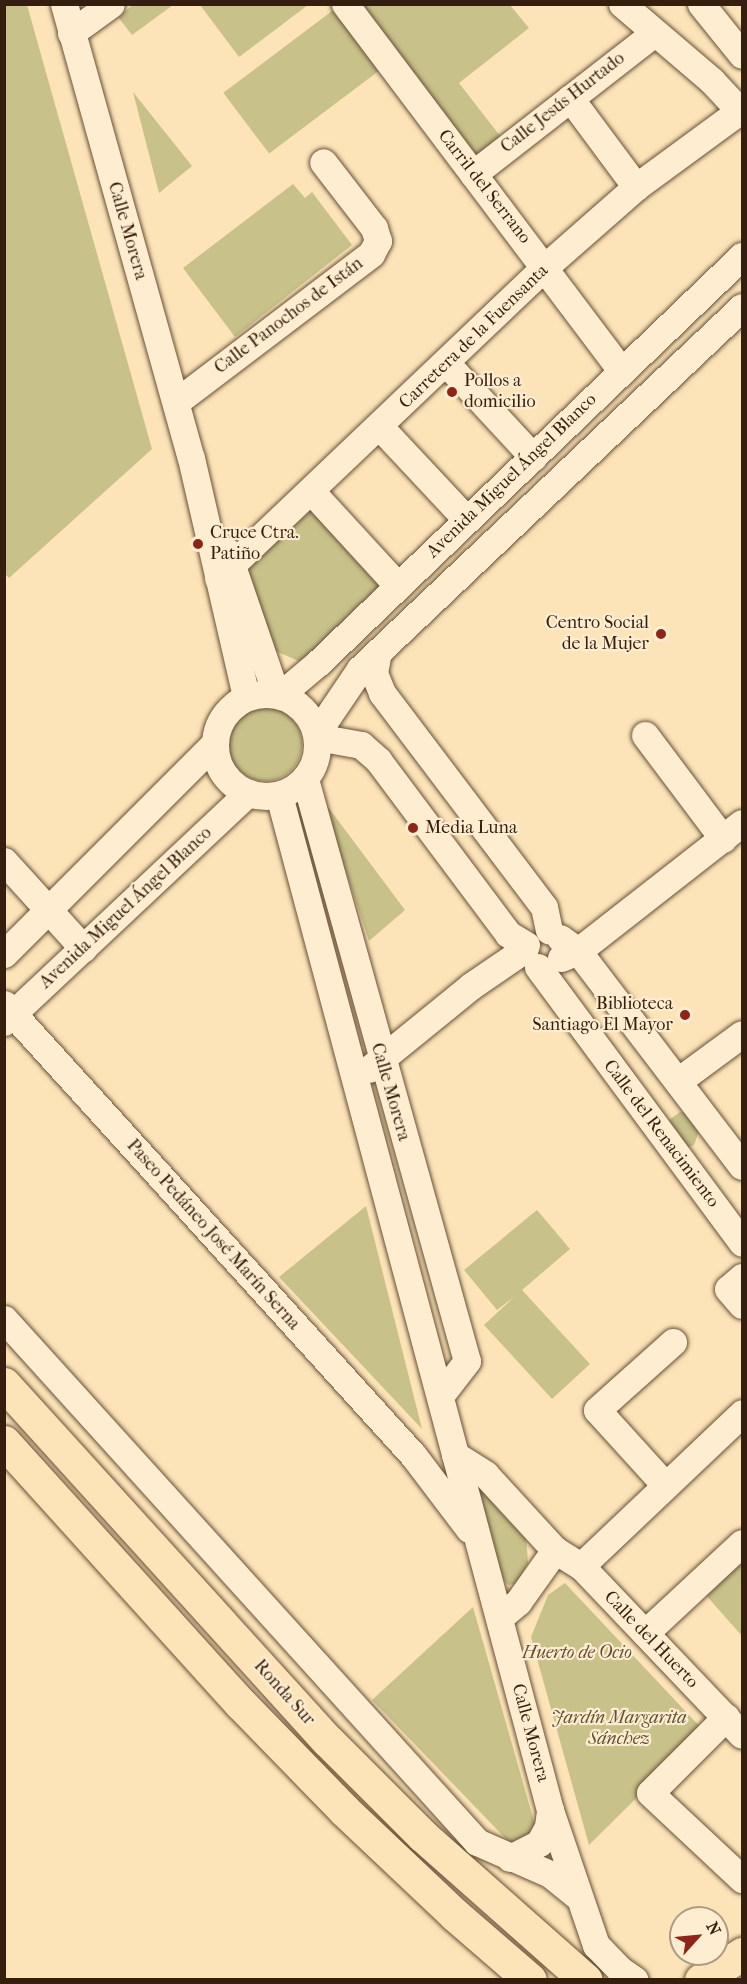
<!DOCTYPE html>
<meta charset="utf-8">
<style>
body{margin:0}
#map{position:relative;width:747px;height:1984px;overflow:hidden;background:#fde4b8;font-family:"IM FELL French Canon",serif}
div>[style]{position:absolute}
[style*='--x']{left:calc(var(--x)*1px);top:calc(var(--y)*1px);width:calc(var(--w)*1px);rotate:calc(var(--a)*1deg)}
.green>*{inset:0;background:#c8c189;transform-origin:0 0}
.round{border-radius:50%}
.roads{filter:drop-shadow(0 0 2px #685038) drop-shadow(0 0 2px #685038)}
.minor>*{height:27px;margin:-13.5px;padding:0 13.5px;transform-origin:13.5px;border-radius:13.5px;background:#feedd1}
.minor>.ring{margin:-13.5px;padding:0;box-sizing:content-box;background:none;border:27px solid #feedd1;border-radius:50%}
.major>*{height:33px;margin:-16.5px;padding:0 16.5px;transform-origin:16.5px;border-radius:16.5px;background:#fde4b8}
.dots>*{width:16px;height:16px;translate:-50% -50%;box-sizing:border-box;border:3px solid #feedd1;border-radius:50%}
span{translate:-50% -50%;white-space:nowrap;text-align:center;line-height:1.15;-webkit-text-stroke:4.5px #feedd1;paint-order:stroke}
.street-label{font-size:18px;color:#361e0e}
.poi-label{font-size:18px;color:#361e0e}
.left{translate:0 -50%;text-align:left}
.right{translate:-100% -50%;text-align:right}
.park-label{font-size:18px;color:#624f33;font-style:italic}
.frame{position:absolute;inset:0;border:6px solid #361e0e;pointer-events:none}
.north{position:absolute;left:669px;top:1906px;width:60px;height:60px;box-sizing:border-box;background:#feedd1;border:2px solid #ae9a83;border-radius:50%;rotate:63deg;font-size:16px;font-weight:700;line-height:24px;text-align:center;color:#361e0e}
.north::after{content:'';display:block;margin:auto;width:21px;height:27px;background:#8f2418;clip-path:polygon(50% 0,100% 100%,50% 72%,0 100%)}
</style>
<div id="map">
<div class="green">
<div style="clip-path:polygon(134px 4px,173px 4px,173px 5px,132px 35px,118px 17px)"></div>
<div style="clip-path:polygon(4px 5px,27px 5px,152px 449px,9px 578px,4px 573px)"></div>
<div style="clip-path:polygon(200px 5px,308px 5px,239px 57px)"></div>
<div style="clip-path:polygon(353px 5px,510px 5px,529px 28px,459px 83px,504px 141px,477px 162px)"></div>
<div style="left:336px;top:8px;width:76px;height:141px;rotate:53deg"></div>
<div style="clip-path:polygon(133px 92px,192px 166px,159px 193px)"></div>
<div style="clip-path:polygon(293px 184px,305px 198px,312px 192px,352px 245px,235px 337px,183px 268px)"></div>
<div style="clip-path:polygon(312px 509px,379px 586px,301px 662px,273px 650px,246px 570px)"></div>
<div class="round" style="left:228px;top:707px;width:74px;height:74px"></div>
<div style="clip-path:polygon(322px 799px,405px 910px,369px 941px)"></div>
<div style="clip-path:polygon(680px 1112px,690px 1114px,700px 1128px,694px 1145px,685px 1149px,665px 1123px)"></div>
<div style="clip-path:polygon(366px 1206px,422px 1429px,279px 1277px)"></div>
<div style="clip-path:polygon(537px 1210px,570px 1249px,522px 1290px,590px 1364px,552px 1399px,484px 1325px,514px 1297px,497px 1310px,464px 1270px)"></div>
<div style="clip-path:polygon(480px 1491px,490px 1495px,526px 1535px,528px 1563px,516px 1584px,508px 1585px,499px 1574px)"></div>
<div style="clip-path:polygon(742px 1543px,742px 1636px,697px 1585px)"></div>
<div style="clip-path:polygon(565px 1583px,704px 1731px,589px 1845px,531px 1637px,548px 1595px)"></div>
<div style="clip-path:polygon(473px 1607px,535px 1825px,533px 1831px,511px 1844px,372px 1700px)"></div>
</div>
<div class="roads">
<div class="minor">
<div style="--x:64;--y:4;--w:471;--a:74.4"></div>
<div style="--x:191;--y:458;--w:245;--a:77"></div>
<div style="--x:345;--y:4;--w:460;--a:53"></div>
<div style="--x:622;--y:4;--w:118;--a:40.5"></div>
<div style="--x:712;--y:81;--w:41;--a:47"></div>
<div style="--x:701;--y:4;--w:65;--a:51.2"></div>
<div style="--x:71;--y:33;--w:49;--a:-35.9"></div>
<div style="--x:570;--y:98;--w:111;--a:53.4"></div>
<div style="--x:473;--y:174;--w:229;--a:-37.9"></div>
<div style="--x:447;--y:364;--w:127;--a:47.2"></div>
<div style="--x:176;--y:402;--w:245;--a:-37.2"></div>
<div style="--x:371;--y:254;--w:15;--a:-62"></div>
<div style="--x:378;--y:241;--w:14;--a:-107"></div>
<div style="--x:374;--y:228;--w:83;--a:-127.7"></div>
<div style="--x:380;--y:427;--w:127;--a:46.9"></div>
<div style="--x:311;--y:491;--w:129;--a:47.5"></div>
<div style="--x:227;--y:551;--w:151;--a:71.1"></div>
<div style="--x:218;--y:578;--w:451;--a:-43.6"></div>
<div style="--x:545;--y:267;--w:121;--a:-41.3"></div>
<div style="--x:636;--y:187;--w:132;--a:-36.3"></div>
<div style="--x:378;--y:652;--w:21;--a:101"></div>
<div style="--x:374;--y:673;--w:22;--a:68"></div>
<div style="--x:382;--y:693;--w:268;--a:52.9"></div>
<div style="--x:544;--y:907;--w:24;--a:78"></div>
<div class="ring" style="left:215px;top:694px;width:75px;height:75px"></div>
<div style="--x:280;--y:695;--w:50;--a:-40.1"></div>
<div style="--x:318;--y:663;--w:588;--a:-43.83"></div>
<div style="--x:316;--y:734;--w:78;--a:-55.9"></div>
<div style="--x:360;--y:669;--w:526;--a:-43.46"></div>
<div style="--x:645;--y:735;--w:130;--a:53.1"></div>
<div style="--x:317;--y:737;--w:45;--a:10.3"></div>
<div style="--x:361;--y:745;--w:23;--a:41"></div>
<div style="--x:378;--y:760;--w:217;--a:53.2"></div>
<div style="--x:508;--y:934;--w:21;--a:31"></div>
<div style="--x:305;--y:779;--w:604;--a:74.45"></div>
<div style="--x:467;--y:1361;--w:44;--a:127.6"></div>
<div style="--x:279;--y:795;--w:1051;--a:75.05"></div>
<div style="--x:550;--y:1810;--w:143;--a:71.2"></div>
<div style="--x:596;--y:1945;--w:33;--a:46"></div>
<div style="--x:619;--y:1969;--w:19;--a:35"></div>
<div style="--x:4;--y:861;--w:118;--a:47.8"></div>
<div style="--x:560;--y:938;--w:22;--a:36"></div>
<div style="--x:578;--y:951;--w:270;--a:52.7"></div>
<div style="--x:4;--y:954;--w:297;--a:-45"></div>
<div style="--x:561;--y:958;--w:18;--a:-22"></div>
<div style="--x:578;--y:951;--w:208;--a:-38"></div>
<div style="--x:538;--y:967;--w:343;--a:53.5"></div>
<div style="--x:4;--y:1004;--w:609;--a:47.8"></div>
<div style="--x:413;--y:1455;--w:93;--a:52.9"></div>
<div style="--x:4;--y:1022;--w:335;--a:-43.2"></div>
<div style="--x:369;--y:1069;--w:132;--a:-39.1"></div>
<div style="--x:471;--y:986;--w:65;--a:-34.4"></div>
<div style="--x:678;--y:1081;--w:79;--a:-36.3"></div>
<div style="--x:742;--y:1277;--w:18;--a:139"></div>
<div style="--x:728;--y:1289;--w:21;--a:49"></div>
<div style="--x:4;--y:1319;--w:705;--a:47.87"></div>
<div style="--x:477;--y:1842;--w:80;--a:23.7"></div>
<div style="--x:550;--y:1874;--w:35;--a:39"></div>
<div style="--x:455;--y:1455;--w:36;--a:32"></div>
<div style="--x:485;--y:1474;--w:103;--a:47.4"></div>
<div style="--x:555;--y:1550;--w:31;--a:32"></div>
<div style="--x:581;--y:1566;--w:233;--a:46.4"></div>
<div style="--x:665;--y:1485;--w:101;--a:-132.2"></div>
<div style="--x:597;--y:1410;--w:102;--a:-41.8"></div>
<div style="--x:581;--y:1566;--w:222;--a:-43.5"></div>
<div style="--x:499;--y:1618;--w:25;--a:-40"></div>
<div style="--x:518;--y:1602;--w:64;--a:-54.6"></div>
<div style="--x:645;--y:1633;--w:132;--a:-42.9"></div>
<div style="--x:726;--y:1717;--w:107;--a:135"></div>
<div style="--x:650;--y:1793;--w:126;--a:43.1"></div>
<div style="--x:510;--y:1858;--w:33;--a:-27"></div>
<div style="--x:539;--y:1843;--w:18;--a:-61"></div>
<div style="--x:548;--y:1827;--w:17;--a:-83"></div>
</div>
<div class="major">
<div style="--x:4;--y:1384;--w:482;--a:47.8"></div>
<div style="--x:328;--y:1741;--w:134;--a:45"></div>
<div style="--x:423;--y:1836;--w:217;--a:41.5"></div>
<div style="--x:4;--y:1442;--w:353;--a:47.9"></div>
<div style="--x:241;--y:1704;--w:148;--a:45.8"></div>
<div style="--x:344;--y:1810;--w:153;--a:43.4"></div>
<div style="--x:455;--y:1915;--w:99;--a:40.9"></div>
<div style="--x:701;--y:1980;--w:49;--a:-32.4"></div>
</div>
</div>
<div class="dots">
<div style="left:452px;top:392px;background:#8f2418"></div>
<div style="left:198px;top:544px;background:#8f2418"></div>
<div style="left:661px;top:634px;background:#8f2418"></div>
<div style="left:413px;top:828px;background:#8f2418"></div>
<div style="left:685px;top:1015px;background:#8f2418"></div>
</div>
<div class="street-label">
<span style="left:563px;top:103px;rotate:-38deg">Calle Jesús Hurtado</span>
<span style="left:484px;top:187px;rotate:52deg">Carril del Serrano</span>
<span style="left:127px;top:231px;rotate:74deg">Calle Morera</span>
<span style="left:289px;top:316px;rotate:-37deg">Calle Panochos de Istán</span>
<span style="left:474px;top:337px;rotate:-44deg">Carretera de la Fuensanta</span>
<span style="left:512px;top:476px;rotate:-44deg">Avenida Miguel Ángel Blanco</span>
<span style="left:126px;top:908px;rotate:-43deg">Avenida Miguel Ángel Blanco</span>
<span style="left:390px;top:1092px;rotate:74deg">Calle Morera</span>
<span style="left:661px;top:1134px;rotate:53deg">Calle del Renacimiento</span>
<span style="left:213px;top:1235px;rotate:48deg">Paseo Pedáneo José Marín Serna</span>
<span style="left:651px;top:1640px;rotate:46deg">Calle del Huerto</span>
<span style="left:284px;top:1693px;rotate:48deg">Ronda Sur</span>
<span style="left:530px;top:1733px;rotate:75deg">Calle Morera</span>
</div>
<div class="poi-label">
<span class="left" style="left:464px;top:392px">Pollos a<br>domicilio</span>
<span class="left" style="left:210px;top:544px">Cruce Ctra.<br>Patiño</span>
<span class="right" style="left:649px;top:634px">Centro Social<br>de la Mujer</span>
<span class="left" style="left:425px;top:828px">Media Luna</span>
<span class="right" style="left:673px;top:1015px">Biblioteca<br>Santiago El Mayor</span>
</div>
<div class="park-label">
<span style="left:577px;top:1653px">Huerto de Ocio</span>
<span style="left:619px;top:1729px">Jardín Margarita<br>Sánchez</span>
</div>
<div class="frame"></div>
<div class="north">N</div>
</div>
